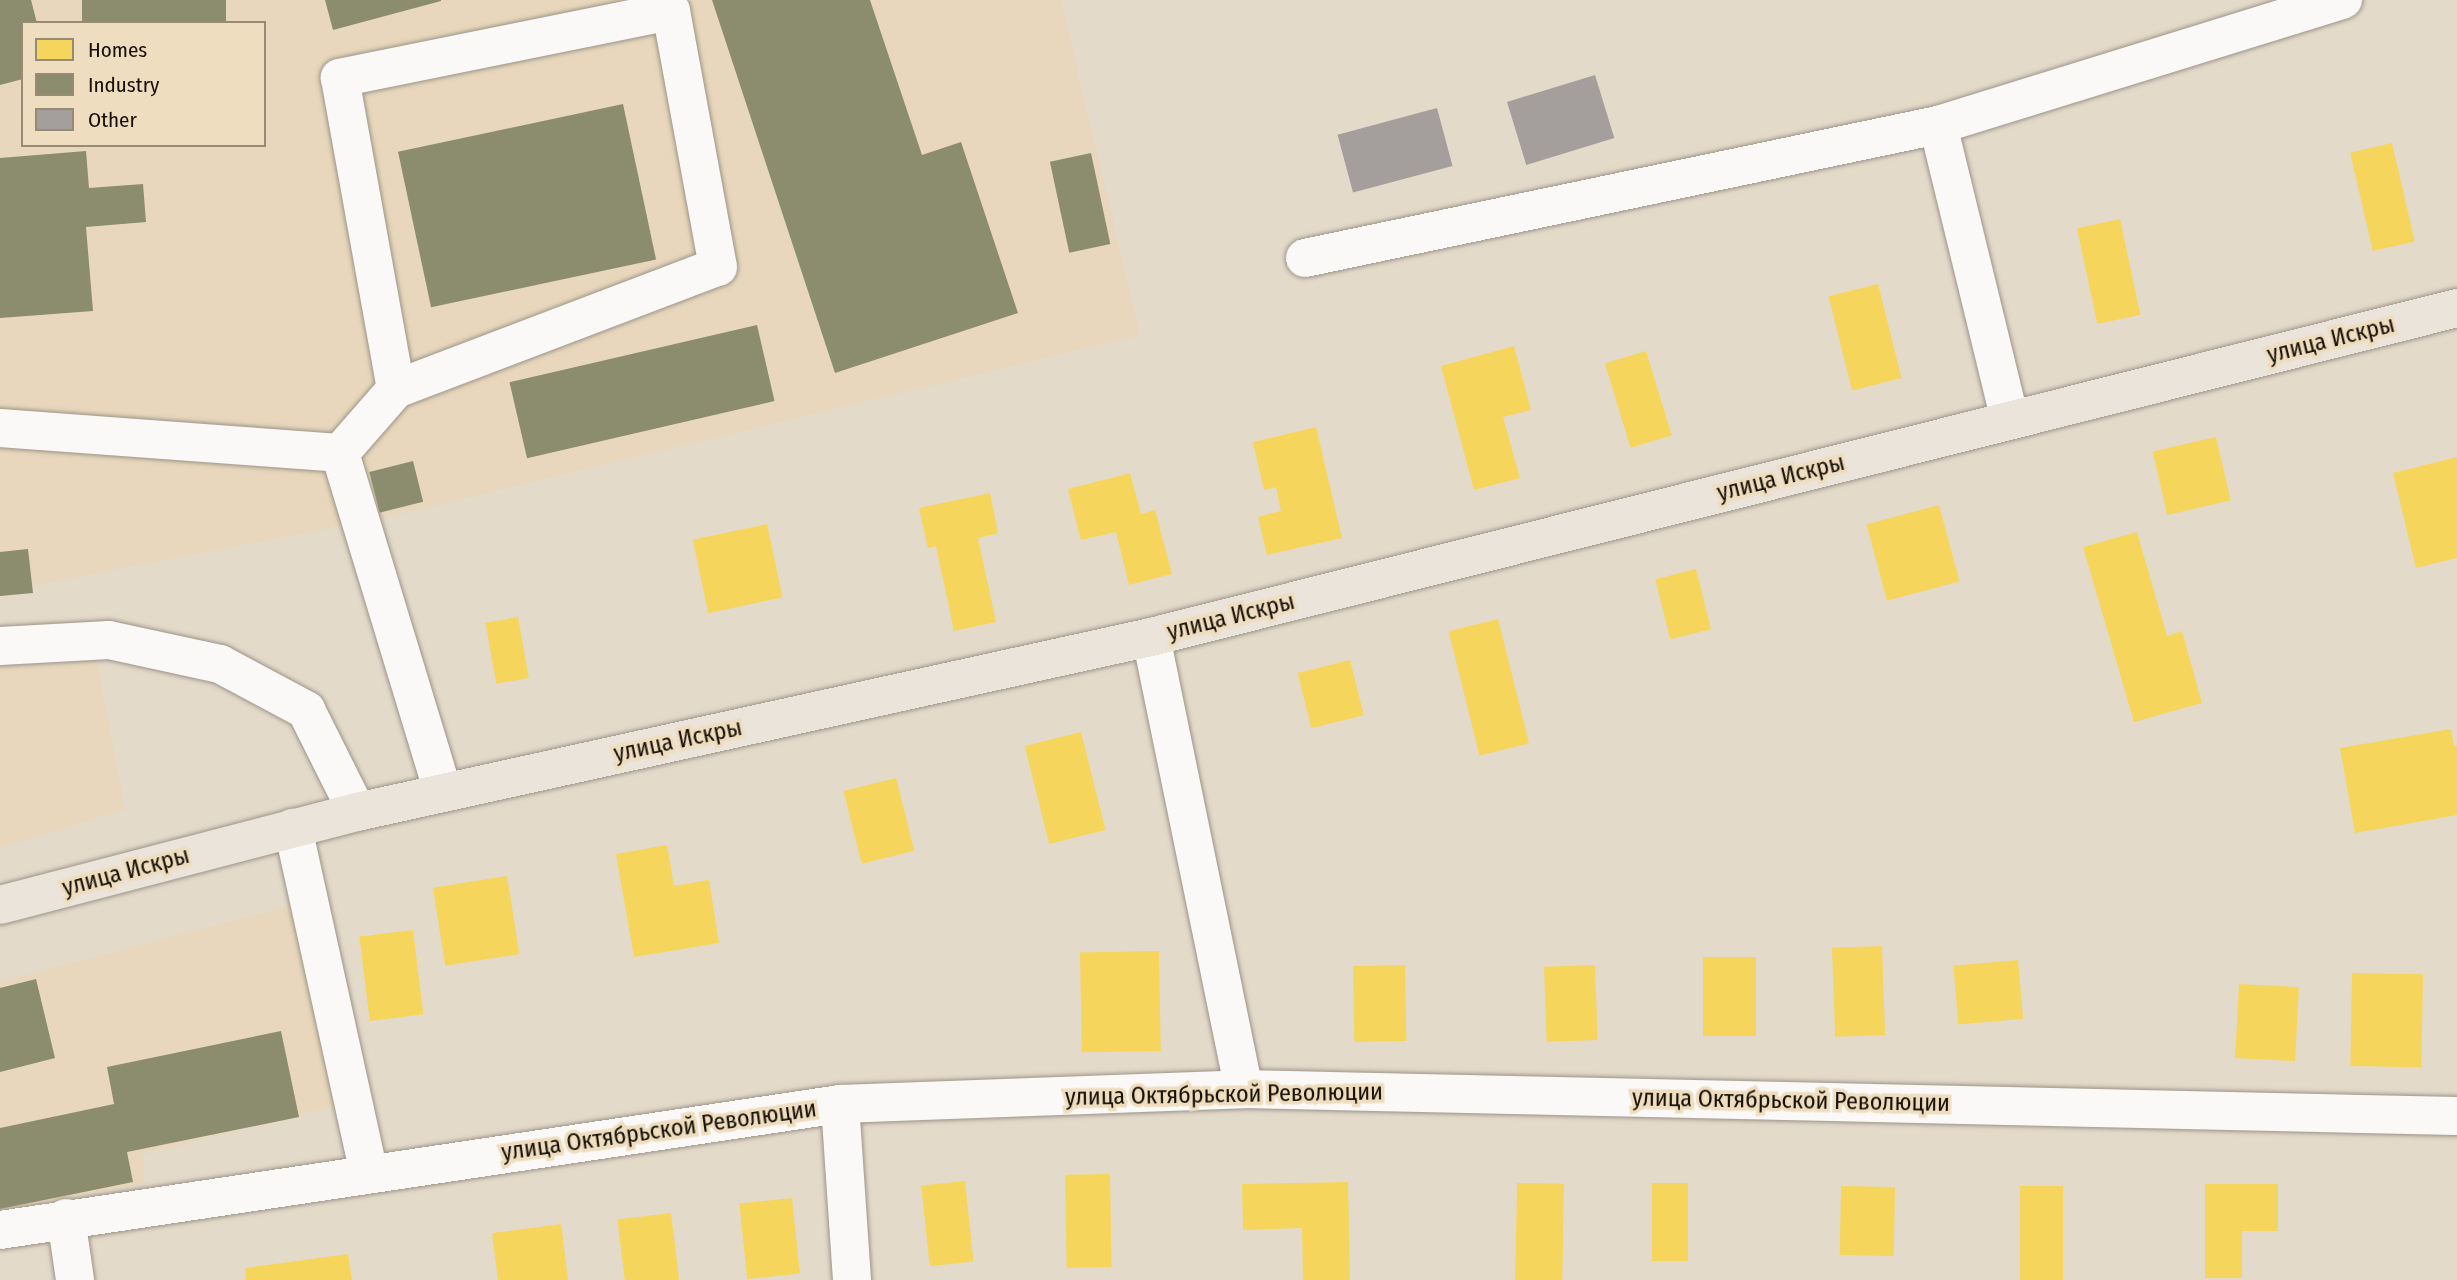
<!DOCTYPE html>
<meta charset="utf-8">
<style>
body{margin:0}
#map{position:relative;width:2457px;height:1280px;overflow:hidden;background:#e4daca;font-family:"Fira Sans Condensed",sans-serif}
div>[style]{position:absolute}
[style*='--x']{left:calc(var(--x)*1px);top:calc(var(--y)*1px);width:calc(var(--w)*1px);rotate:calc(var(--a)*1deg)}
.built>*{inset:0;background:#e8d7bc}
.homes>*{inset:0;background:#f6d55c;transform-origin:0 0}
.industry>*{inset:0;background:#8c8c6e;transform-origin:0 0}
.building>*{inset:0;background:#a49f9d;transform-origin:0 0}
.roads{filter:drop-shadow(0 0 2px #9c9589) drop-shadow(0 0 2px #9c9589)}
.minor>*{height:38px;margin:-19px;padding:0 19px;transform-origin:19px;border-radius:19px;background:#fbf9f7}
.major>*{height:38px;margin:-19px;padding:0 19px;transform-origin:19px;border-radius:19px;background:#eae4db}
span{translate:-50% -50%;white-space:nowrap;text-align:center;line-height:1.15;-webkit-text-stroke:7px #efddbf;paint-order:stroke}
.street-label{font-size:24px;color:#150f05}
.legend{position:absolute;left:21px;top:21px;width:245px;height:126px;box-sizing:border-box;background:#efddbf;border:2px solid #988b75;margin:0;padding:9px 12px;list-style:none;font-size:21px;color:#150f05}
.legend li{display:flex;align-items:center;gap:14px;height:35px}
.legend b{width:35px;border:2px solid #988b75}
</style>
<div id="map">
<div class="built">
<div style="clip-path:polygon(evenodd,0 0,1061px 0,1140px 335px,391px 516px,0 592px,0 0,23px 23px,264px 23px,264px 145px,23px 145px,23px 23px)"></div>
<div style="clip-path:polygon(97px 661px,125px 809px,0 848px,0 667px)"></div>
<div style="clip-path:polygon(297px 904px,339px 1105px,144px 1154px,144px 1183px,0 1211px,0 982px)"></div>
</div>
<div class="homes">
<div style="left:2392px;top:143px;width:101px;height:43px;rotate:77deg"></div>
<div style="left:2120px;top:219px;width:98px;height:44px;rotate:78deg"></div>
<div style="left:1878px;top:284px;width:97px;height:51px;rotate:76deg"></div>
<div style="clip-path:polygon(1514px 346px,1531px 410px,1503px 417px,1520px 478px,1474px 490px,1441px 366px)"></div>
<div style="left:1646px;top:351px;width:88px;height:43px;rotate:73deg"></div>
<div style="clip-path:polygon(1316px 427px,1342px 538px,1267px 555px,1258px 517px,1281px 511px,1276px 487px,1264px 490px,1253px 442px)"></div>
<div style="left:2216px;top:437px;width:65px;height:65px;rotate:77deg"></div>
<div style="clip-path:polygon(2457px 457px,2457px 558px,2416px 568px,2393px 473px)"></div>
<div style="clip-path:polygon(1130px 473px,1141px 514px,1155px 510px,1172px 574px,1129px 585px,1116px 532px,1081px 540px,1068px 489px)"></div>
<div style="clip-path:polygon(990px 493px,998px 533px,978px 538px,996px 622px,954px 631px,936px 546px,928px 548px,919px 508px)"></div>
<div style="left:1939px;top:505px;width:79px;height:75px;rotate:75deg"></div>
<div style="left:767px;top:524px;width:75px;height:76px;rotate:78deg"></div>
<div style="clip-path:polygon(2137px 532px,2167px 636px,2182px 631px,2202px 703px,2134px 722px,2083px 547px)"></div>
<div style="left:1696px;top:569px;width:62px;height:42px;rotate:76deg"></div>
<div style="left:518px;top:617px;width:62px;height:33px;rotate:80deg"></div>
<div style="left:1498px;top:619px;width:128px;height:51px;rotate:76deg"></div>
<div style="left:1350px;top:660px;width:57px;height:54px;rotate:76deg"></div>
<div style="clip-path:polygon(2451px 729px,2454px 746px,2457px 745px,2457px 815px,2355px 833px,2340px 748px)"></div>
<div style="left:1081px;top:732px;width:101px;height:58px;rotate:76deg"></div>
<div style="left:896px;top:778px;width:75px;height:54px;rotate:76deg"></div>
<div style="clip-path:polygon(667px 845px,674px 886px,709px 880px,719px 943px,634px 957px,616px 854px)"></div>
<div style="left:507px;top:876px;width:79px;height:75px;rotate:81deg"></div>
<div style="left:413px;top:930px;width:85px;height:54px;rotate:83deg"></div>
<div style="left:1882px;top:946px;width:89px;height:50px;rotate:88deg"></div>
<div style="left:1159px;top:951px;width:100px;height:79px;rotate:89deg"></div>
<div style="left:1703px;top:957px;width:53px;height:79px"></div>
<div style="left:2018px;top:960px;width:59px;height:65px;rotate:85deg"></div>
<div style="left:1405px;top:965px;width:76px;height:52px;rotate:89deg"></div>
<div style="left:1595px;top:965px;width:75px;height:51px;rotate:88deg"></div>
<div style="left:2352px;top:973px;width:71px;height:93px;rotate:1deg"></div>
<div style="left:2239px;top:984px;width:60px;height:74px;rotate:3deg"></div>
<div style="left:1110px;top:1174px;width:93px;height:45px;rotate:89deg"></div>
<div style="left:965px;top:1181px;width:81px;height:44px;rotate:84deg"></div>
<div style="clip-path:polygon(1348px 1182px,1350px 1280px,1303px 1280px,1302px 1228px,1243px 1230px,1242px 1184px)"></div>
<div style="left:1517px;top:1183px;width:47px;height:97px;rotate:1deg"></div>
<div style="left:1652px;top:1183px;width:36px;height:78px"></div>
<div style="clip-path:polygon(2205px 1184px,2278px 1184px,2278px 1231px,2242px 1231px,2242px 1278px,2205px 1278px)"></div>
<div style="left:1841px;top:1186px;width:54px;height:69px;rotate:1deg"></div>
<div style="left:2020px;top:1186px;width:43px;height:94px"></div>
<div style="left:792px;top:1198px;width:76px;height:53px;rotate:84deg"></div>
<div style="left:671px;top:1213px;width:67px;height:54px;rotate:83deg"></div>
<div style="clip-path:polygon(561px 1224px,568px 1280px,498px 1280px,492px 1233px)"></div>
<div style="clip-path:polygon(348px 1254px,352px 1280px,246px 1280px,245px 1268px)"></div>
</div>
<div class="industry">
<div style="clip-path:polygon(0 0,31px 0,37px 23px,23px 23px,23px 79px,0 85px)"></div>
<div style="left:82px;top:0;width:144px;height:24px"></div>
<div style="clip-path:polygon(325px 0,441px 0,441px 1px,333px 30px)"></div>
<div style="clip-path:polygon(712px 0,870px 0,922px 155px,961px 142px,1018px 313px,835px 373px)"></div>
<div style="left:623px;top:104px;width:159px;height:230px;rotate:78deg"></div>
<div style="clip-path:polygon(86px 151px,89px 188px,143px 184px,146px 222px,86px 227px,93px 311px,0 318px,0 158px)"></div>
<div style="left:1091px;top:153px;width:93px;height:42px;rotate:78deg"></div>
<div style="left:757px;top:325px;width:78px;height:254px;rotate:77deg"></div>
<div style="left:413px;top:461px;width:42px;height:45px;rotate:76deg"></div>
<div style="clip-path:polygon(28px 549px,33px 593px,0 596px,0 552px)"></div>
<div style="clip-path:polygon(36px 979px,55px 1058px,0 1072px,0 988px)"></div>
<div style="clip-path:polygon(281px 1031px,299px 1117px,127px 1152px,133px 1182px,0 1209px,0 1128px,114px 1104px,107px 1067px)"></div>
</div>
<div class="building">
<div style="left:1595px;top:75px;width:66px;height:92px;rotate:73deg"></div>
<div style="left:1437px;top:108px;width:60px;height:103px;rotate:75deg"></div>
</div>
<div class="roads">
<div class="minor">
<div style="--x:1938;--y:125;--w:304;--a:76.3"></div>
<div style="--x:1305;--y:258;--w:647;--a:-11.87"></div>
<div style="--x:1938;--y:125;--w:424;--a:-17.2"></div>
<div style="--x:0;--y:428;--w:341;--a:4.2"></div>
<div style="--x:340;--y:453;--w:355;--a:73.1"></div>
<div style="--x:340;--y:453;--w:85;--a:-48.8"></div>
<div style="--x:396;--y:389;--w:344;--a:-20.8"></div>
<div style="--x:718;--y:267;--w:260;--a:-100.4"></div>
<div style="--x:671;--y:11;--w:338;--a:168.6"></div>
<div style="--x:340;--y:78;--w:316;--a:79.8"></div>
<div style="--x:1151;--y:637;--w:461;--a:78.4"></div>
<div style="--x:0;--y:646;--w:109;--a:-3.2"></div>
<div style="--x:109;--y:640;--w:114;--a:12.2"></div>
<div style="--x:220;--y:664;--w:98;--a:28.1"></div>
<div style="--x:306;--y:710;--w:114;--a:63.4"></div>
<div style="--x:293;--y:828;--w:354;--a:77.6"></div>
<div style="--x:840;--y:1104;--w:176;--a:86.1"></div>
<div style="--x:66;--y:1218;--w:63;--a:81.7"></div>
<div style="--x:0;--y:1230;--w:849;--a:-8.53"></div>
<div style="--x:840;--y:1104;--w:404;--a:-2.1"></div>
<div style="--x:1244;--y:1089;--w:1213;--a:1.28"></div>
</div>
<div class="major">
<div style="--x:0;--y:905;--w:369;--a:-14.6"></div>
<div style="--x:357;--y:812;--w:813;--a:-12.43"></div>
<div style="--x:1151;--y:637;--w:1347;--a:-14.14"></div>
</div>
</div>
<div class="street-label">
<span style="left:2331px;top:340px;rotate:-14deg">улица Искры</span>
<span style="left:1781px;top:478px;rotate:-14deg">улица Искры</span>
<span style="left:1231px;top:617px;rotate:-14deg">улица Искры</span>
<span style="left:678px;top:741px;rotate:-12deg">улица Искры</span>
<span style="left:126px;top:872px;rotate:-15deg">улица Искры</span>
<span style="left:1224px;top:1095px;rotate:-1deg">улица Октябрьской Революции</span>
<span style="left:1791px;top:1101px;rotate:1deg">улица Октябрьской Революции</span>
<span style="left:659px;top:1131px;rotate:-8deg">улица Октябрьской Революции</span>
</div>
<ul class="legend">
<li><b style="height:19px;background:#f6d55c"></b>Homes</li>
<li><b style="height:19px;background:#8c8c6e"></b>Industry</li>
<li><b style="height:19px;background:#a49f9d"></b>Other</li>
</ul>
</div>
